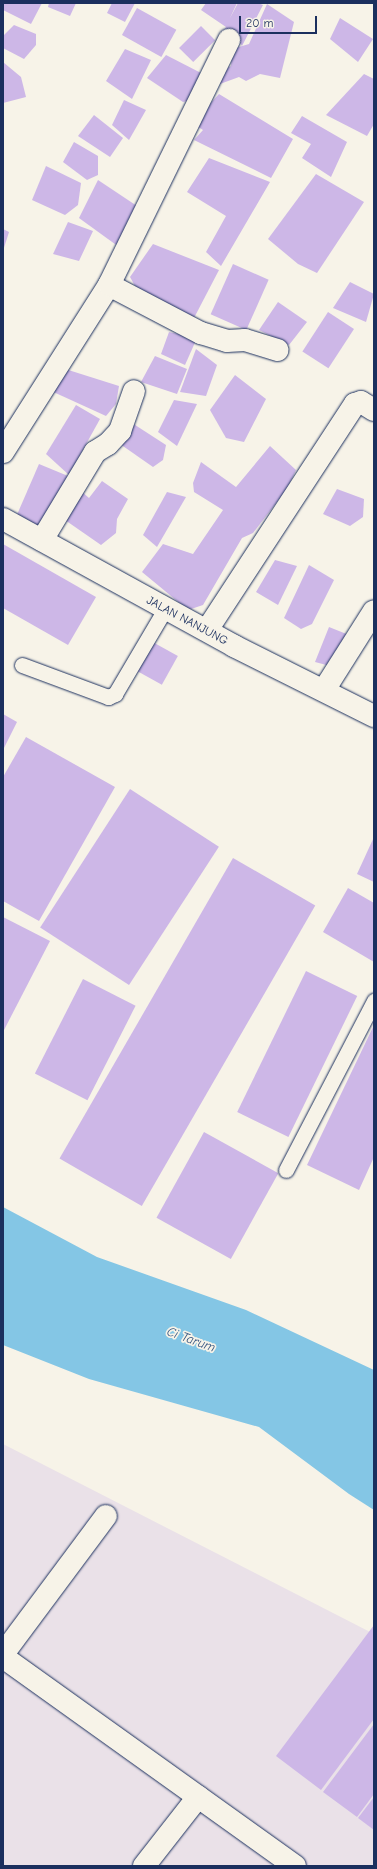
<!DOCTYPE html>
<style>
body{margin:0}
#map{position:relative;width:377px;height:1869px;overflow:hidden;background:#f7f3e8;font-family:"Comic Neue",sans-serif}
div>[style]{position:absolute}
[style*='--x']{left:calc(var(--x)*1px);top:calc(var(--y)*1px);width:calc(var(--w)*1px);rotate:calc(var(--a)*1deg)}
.built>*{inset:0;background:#eae1e8}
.water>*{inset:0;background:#84c6e5}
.building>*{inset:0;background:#cdb7e7;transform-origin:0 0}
.roads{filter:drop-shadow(0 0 1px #1b2f5e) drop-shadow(0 0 1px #1b2f5e)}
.service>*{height:15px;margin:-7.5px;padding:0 7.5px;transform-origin:7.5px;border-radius:7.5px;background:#f7f3e8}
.minor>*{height:22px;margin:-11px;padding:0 11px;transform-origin:11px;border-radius:11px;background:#f7f3e8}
.secondary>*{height:22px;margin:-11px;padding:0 11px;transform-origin:11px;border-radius:11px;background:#f7f3e8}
span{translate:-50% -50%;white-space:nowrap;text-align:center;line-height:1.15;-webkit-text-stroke:3.5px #f7f3e8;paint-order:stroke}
.street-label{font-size:12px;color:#1b2f5e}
.water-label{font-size:13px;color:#355580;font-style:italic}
.frame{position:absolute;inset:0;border:4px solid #1b2f5e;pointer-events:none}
.scale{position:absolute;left:239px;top:16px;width:78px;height:18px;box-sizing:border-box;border:2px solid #1b2f5e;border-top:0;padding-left:5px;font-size:12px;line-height:14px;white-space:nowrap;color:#1b2f5e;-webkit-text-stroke:3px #f7f3e8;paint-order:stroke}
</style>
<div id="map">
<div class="built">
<div style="clip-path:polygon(3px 1444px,374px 1634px,374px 1866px,3px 1866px)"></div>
</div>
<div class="water">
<div style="clip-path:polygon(3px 1207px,97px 1257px,246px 1310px,374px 1370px,374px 1510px,349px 1494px,259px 1427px,89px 1379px,3px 1345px)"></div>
</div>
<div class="building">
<div style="clip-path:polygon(4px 3px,42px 3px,31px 24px,3px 10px)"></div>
<div style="clip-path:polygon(49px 3px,76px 3px,70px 16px,48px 7px)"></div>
<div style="clip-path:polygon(112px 3px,135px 3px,125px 22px,107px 13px)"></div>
<div style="clip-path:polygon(206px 3px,237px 3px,230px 18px,238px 3px,258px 3px,263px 5px,242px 46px,233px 33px,221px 35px,226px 27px,201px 10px)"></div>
<div style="clip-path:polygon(267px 4px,294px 22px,280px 78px,260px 74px,246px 81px,239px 77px,220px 84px,219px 72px,231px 66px,232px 49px,249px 44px)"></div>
<div style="left:137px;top:8px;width:45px;height:31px;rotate:29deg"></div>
<div style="clip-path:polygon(340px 18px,373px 39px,358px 62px,330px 39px)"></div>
<div style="clip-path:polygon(14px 25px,36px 34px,36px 45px,24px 59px,3px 48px,3px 36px)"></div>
<div style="left:201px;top:26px;width:20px;height:31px;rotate:45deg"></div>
<div style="clip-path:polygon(125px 49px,151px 60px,132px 99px,106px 81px)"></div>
<div style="clip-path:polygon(166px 55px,203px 74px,194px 99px,183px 102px,147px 78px)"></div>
<div style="clip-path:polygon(3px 62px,21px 77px,26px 97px,3px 103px)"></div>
<div style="clip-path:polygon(364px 74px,374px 79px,374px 124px,367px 136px,326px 115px)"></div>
<div style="clip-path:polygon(219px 94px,293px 139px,271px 178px,194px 140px,203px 130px,192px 123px)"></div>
<div style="clip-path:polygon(124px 100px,146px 110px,129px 140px,112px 125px)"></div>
<div style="clip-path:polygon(94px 115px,123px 138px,110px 157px,78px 136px)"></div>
<div style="clip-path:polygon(302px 116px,347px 142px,331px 177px,302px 158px,311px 144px,291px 133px)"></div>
<div style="clip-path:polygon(74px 142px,98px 156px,98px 175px,87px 180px,63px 162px)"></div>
<div style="clip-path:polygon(209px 158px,270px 182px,221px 266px,206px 252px,226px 216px,187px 192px)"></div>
<div style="clip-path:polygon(46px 166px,81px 183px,78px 205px,65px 215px,32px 200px)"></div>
<div style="clip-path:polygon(316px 174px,364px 202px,317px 273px,298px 264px,268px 239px)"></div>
<div style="clip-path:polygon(98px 180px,140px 208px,119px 247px,79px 218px)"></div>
<div style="clip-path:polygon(68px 222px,93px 231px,79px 261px,53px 254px)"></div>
<div style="clip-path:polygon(3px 229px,9px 232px,3px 251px)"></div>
<div style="clip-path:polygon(153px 244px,219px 270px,194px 318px,140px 295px,130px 277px)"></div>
<div style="left:233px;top:264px;width:39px;height:55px;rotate:24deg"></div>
<div style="clip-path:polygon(350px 282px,374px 294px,366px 322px,333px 308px)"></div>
<div style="clip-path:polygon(278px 302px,307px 322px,289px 345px,259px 330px)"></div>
<div style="left:328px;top:312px;width:31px;height:47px;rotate:33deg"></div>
<div style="clip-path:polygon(169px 332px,197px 338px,185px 365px,161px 354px)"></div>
<div style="clip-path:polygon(196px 349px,217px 365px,206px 396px,180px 392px)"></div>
<div style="clip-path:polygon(155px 356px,187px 369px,177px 394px,141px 382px)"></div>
<div style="clip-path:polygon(62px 368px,119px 386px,116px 404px,106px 416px,49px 390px)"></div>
<div style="clip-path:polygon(235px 375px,266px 399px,244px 442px,226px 438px,210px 410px)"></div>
<div style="clip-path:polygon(174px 400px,197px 404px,177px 446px,158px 432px)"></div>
<div style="clip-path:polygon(76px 405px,100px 419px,69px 475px,46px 454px)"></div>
<div style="clip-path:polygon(132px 423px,166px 445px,163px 460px,153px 467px,120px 444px)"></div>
<div style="clip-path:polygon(270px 446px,296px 470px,287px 489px,253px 533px,242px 538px,203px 605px,188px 610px,142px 572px,163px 544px,193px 554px,223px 510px,194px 492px,193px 483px,201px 462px,236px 487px)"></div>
<div style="clip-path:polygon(39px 464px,68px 476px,40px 527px,16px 517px)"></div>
<div style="clip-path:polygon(102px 481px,128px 499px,117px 519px,116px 533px,101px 545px,65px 520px,81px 491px,89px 498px)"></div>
<div style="clip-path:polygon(337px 489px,364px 499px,363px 517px,350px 526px,323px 514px)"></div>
<div style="clip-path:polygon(167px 492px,186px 497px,157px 547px,143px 535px)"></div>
<div style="clip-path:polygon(3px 544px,96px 597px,68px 645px,3px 608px)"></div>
<div style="clip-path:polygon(275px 560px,297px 566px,278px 605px,256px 592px)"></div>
<div style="clip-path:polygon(309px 565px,334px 580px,312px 624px,301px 629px,284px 618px)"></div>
<div style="clip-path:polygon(329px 627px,354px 637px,334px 667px,315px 662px)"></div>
<div style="left:149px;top:640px;width:33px;height:33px;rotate:29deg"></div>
<div style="clip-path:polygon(3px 714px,17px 722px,3px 750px)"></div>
<div style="clip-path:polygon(26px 737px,115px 787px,39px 921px,3px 901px,3px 777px)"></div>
<div style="left:130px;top:789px;width:106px;height:165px;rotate:33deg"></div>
<div style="clip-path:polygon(374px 837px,374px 882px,357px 874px)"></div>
<div style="left:233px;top:858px;width:95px;height:347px;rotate:30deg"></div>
<div style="clip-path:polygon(348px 888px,374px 903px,374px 962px,323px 932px)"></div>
<div style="clip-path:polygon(3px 917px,50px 941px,3px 1032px)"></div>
<div style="left:306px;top:971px;width:57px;height:157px;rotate:26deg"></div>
<div style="left:83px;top:979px;width:59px;height:106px;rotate:27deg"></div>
<div style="clip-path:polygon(374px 1025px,374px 1157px,359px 1190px,307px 1165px)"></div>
<div style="left:204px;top:1132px;width:85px;height:98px;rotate:29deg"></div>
<div style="clip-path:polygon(374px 1625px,374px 1719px,321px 1790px,276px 1756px)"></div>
<div style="clip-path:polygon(374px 1724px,374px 1794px,357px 1817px,323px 1792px)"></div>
<div style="clip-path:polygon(374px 1797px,374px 1830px,358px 1818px)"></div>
</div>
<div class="roads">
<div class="service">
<div style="--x:22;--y:665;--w:92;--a:20.4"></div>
<div style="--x:108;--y:697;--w:8;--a:-23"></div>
<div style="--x:115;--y:694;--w:99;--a:-59.5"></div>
<div style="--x:286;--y:1170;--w:191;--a:-62.5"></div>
</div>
<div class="minor">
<div style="--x:109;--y:285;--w:104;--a:27.6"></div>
<div style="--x:201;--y:333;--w:27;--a:17"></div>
<div style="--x:227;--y:341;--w:18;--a:-3"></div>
<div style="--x:245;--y:340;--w:34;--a:17"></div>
<div style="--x:3;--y:452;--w:198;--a:-57.6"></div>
<div style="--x:109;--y:285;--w:273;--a:-63.9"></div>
<div style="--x:42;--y:540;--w:103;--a:-58.9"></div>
<div style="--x:95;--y:452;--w:15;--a:-32"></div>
<div style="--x:108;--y:444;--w:18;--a:-47"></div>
<div style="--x:120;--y:431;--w:42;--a:-70.7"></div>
<div style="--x:207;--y:630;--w:270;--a:-56.8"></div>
<div style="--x:355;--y:404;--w:6;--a:-18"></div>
<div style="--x:361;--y:402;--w:15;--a:32"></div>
<div style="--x:324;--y:690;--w:93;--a:-57.7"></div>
<div style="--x:3;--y:1654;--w:172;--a:-53.3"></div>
<div style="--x:3;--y:1657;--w:359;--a:35.6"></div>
<div style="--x:144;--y:1866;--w:88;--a:-52"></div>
</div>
<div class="secondary">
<div style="--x:3;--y:519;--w:264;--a:28.8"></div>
<div style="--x:234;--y:646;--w:157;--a:26.6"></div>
</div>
</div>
<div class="street-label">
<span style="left:187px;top:621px;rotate:28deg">JALAN NANJUNG</span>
</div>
<div class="water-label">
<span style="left:191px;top:1340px;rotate:20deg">Ci Tarum</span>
</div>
<div class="frame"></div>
<div class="scale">20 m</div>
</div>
